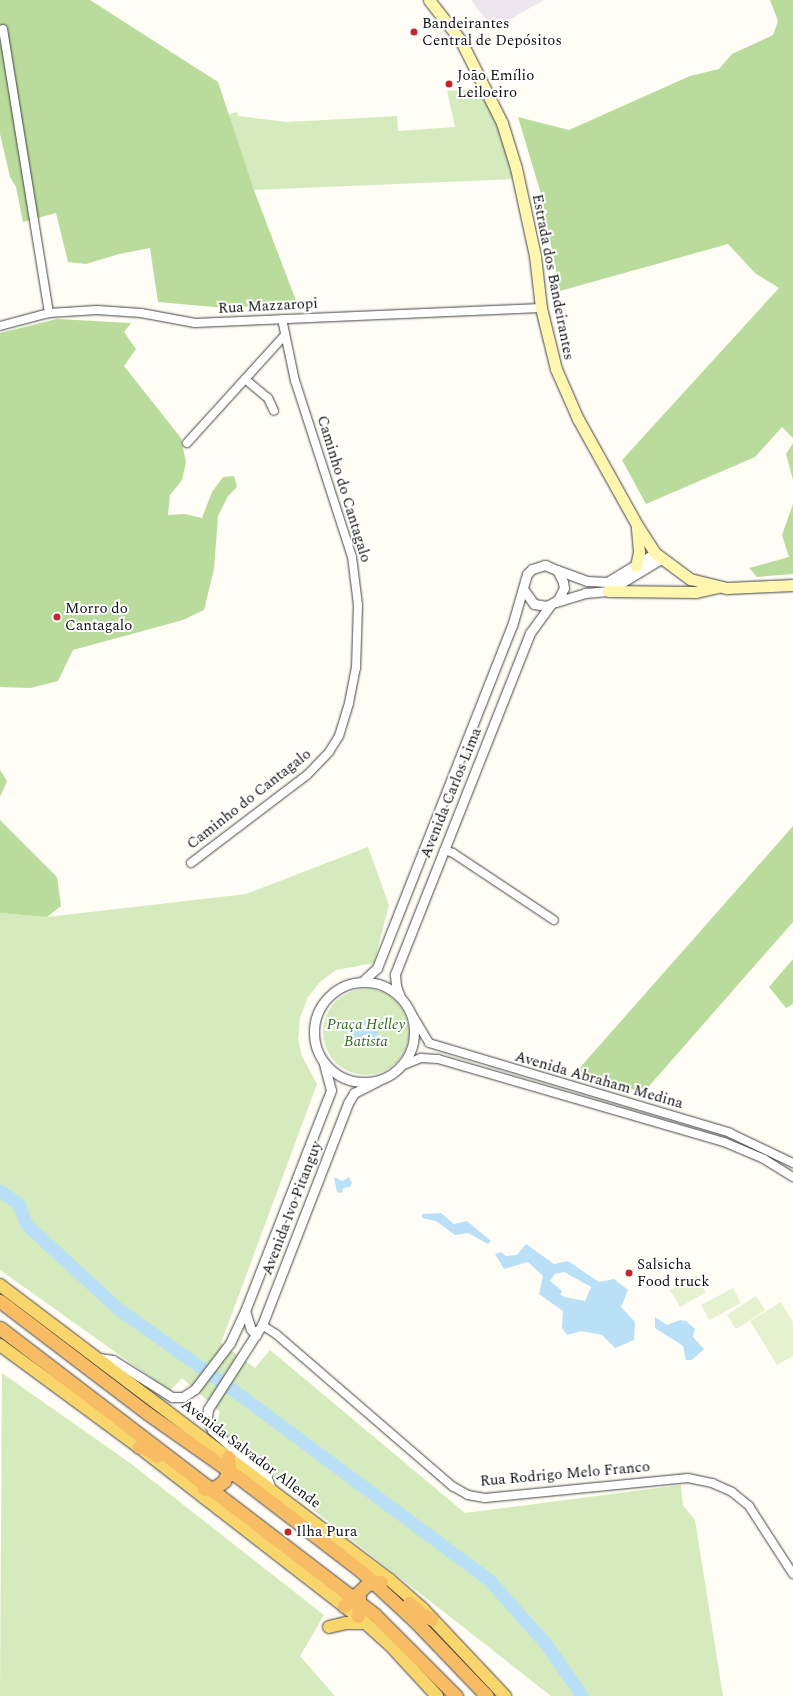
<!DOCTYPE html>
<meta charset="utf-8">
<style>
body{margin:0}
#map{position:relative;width:793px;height:1696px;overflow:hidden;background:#fffdf5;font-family:Spectral,serif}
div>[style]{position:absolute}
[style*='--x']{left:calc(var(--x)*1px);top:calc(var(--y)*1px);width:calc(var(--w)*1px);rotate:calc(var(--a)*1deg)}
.industrial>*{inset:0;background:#eee6ef}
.green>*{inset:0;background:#d5ebbd}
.round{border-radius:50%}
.forest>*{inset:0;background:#b9dc9c}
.pitch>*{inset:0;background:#e6f2cf;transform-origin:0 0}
.water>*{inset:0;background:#b9e0f7}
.river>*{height:13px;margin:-6.5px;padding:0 6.5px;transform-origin:6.5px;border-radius:6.5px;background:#b9e0f7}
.roads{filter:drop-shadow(0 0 1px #444) drop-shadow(0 0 1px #444)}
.minor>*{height:8px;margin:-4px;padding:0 4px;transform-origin:4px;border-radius:4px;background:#fff}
.tertiary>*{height:9px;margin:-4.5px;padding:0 4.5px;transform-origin:4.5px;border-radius:4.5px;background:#fff}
.tertiary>.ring{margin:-4.5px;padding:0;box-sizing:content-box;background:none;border:9px solid #fff;border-radius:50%}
.secondary>*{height:11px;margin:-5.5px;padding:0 5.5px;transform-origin:5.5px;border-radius:5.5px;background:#fff6b0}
.primary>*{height:12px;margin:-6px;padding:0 6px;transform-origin:6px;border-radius:6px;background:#f9d66b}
.trunk>*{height:13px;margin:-6.5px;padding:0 6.5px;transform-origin:6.5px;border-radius:6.5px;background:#f7bc64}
.dots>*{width:11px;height:11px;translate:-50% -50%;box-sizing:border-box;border:2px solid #fff;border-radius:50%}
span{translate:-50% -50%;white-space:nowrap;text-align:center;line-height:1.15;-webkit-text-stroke:4px #fff;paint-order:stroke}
.poi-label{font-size:15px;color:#111}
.left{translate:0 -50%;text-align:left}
.street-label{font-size:15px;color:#111}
.park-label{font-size:15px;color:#2f6b1f;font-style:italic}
</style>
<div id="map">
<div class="industrial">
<div style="clip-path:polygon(471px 0,544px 0,493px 29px)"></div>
</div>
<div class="green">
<div style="clip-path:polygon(476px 89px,484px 93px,502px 137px,513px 179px,254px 190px,228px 115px,237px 112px,238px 116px,288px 122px,397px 116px,398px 131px,455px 127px,447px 91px)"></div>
<div style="clip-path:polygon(368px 847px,389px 905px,374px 963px,336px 970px,320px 982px,308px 997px,300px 1018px,298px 1039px,302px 1056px,317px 1084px,221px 1343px,255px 1368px,270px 1350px,465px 1513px,681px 1485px,683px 1505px,695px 1520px,723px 1696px,551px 1696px,218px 1435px,216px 1425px,220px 1412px,182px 1378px,170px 1391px,0 1270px,0 913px,47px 917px,246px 894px)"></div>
<div class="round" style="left:323px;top:989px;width:86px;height:86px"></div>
<div style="clip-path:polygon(2px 1373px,130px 1463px,324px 1615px,300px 1656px,335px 1696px,0 1696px)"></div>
</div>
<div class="forest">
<div style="clip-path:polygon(0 0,90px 0,218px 82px,254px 190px,298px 306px,214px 307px,158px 302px,150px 248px,119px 254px,86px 264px,68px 262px,56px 213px,23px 222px,16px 187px,10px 177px,0 134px)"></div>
<div style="clip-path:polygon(770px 0,793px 0,793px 438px,782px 427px,755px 457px,646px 504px,622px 460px,779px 288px,755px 273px,728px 244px,560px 291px,541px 194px,518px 117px,569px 130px,690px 76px,719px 69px,732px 54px,773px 35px,778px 21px)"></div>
<div style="clip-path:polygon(57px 319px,131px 323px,124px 332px,136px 349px,124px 366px,181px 438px,186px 462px,182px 480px,170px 495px,168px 515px,185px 514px,202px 518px,212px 492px,223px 477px,234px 476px,237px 487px,228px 496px,218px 516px,214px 569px,204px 610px,183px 620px,73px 650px,58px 681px,31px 688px,0 687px,0 333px)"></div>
<div style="clip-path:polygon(793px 443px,793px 480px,786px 454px)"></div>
<div style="clip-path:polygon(793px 504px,793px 574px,757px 577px,749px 568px,789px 557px,782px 535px)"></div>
<div style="clip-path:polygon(0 770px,7px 781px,0 797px)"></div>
<div style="clip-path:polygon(0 820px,57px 877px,61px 906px,47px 917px,0 913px)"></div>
<div style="clip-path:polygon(793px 826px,793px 922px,643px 1093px,577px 1071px)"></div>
<div style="clip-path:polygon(793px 959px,793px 1004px,786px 1008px,769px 987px)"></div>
</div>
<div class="pitch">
<div style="left:696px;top:1275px;width:20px;height:30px;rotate:60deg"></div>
<div style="left:733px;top:1288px;width:17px;height:36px;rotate:62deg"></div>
<div style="left:756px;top:1296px;width:17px;height:35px;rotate:57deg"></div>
<div style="clip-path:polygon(781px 1302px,793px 1322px,793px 1356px,777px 1365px,750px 1321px)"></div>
</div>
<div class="water">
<div class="round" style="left:354px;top:1021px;width:24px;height:24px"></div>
<div style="clip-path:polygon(334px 1177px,342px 1181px,349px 1177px,352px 1183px,350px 1187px,343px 1188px,342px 1193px,337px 1192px)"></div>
<div style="clip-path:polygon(441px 1213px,454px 1224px,467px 1221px,491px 1241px,488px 1244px,468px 1233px,455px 1235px,436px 1221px,422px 1218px,422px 1214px)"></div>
<div style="clip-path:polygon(evenodd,526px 1244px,554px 1264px,568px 1261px,599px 1282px,614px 1279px,628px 1290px,621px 1307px,635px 1322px,634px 1340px,615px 1348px,602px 1335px,581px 1331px,567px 1335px,562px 1328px,563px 1311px,539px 1294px,543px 1276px,528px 1262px,504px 1269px,495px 1254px,501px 1252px,506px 1256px,517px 1255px,526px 1244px,564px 1272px,591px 1287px,585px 1301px,564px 1297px,560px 1294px,562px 1291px,550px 1281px,555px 1274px,564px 1272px)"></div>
<div style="clip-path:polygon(655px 1317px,667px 1325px,680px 1320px,686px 1321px,695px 1329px,693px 1337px,704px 1349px,692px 1360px,686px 1360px,683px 1346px,655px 1328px)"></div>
</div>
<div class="river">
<div style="--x:0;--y:1191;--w:22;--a:34"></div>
<div style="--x:18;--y:1203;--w:22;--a:69"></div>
<div style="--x:26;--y:1224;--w:124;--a:42.7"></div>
<div style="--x:117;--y:1308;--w:151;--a:35.3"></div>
<div style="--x:240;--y:1395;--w:312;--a:36.6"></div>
<div style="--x:490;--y:1581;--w:84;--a:48.4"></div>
<div style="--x:546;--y:1644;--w:63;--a:55.3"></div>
</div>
<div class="roads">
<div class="minor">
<div style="--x:3;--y:29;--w:288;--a:80.8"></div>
<div style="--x:0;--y:326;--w:51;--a:-14.9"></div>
<div style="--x:49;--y:313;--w:48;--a:-3.6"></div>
<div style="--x:97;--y:310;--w:44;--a:3.9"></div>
<div style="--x:141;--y:313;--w:55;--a:10.5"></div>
<div style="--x:195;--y:323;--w:346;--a:-2.5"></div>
<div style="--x:245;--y:379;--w:30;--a:40"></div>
<div style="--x:268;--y:398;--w:14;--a:65"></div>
<div style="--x:187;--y:443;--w:144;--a:-47.8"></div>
<div style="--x:444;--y:850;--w:9;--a:18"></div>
<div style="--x:453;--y:853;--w:121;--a:33.6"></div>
<div style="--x:191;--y:863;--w:146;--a:-37.2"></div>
<div style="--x:307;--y:775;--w:32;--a:-46"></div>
<div style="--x:329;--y:752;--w:19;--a:-58"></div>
<div style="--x:339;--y:736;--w:34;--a:-73"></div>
<div style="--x:349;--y:703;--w:36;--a:-79"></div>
<div style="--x:356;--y:668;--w:63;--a:-88.2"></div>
<div style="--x:358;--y:605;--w:48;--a:-97.1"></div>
<div style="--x:352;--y:557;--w:185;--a:-107.9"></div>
<div style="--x:295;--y:381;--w:63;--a:-101.8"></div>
<div style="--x:410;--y:1011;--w:37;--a:59"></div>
<div style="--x:429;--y:1043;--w:314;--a:16.6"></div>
<div style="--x:730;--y:1133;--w:70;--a:25.5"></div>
<div style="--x:401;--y:1066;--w:22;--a:-22"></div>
<div style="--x:421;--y:1058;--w:17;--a:3"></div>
<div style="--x:438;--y:1059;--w:298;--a:16.2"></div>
<div style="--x:724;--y:1142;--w:43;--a:23"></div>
<div style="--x:764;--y:1159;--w:34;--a:32"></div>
<div style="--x:262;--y:1325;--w:17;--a:33"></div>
<div style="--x:276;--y:1334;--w:233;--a:40.8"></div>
<div style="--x:452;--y:1486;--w:18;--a:29"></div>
<div style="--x:468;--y:1495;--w:17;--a:10"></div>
<div style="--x:485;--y:1498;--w:204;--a:-5.6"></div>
<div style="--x:688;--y:1478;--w:25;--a:12"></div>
<div style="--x:712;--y:1483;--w:22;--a:24"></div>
<div style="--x:732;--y:1492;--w:22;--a:39"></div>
<div style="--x:749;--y:1506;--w:81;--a:57.1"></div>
</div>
<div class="tertiary">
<div style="--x:557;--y:570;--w:32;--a:20"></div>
<div style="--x:587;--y:581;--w:20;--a:3"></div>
<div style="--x:607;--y:582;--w:56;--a:-31.1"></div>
<div style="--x:556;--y:602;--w:30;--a:-17"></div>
<div style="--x:585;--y:593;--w:23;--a:-5"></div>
<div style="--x:608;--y:591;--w:62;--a:-31.1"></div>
<div style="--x:363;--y:981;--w:19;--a:-43"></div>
<div style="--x:377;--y:968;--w:368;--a:-68.5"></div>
<div style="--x:512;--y:626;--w:54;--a:-73.9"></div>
<div style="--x:527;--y:574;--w:7;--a:-45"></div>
<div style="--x:532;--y:569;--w:14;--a:-17"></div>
<div style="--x:545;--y:565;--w:13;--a:23"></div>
<div style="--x:557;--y:570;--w:13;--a:63"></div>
<div style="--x:563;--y:582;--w:6;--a:81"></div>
<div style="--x:564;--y:588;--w:13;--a:117"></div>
<div style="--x:558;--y:600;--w:13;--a:151"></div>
<div style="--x:547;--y:606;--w:13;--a:-171"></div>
<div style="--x:534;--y:604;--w:17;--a:-126"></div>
<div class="ring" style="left:314px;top:982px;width:91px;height:91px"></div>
<div style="--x:400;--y:997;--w:12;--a:-110"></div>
<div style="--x:396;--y:986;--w:12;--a:-95"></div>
<div style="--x:395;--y:974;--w:367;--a:-68.4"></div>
<div style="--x:530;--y:633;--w:34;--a:-54"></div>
<div style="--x:245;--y:1311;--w:19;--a:72"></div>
<div style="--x:251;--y:1329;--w:8;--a:50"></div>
<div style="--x:99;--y:1358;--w:14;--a:8"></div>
<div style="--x:113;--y:1360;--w:70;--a:32.1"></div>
<div style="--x:172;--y:1397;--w:11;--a:0"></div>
<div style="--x:183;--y:1397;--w:14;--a:-34"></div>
<div style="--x:195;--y:1389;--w:58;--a:-52.7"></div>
<div style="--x:230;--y:1343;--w:35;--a:-65"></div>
<div style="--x:245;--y:1311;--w:237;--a:-68.7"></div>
<div style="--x:331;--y:1090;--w:28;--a:-105"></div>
<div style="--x:271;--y:1489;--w:12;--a:-110"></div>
<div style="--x:267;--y:1478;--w:73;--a:-138.9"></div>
<div style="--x:212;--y:1430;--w:13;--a:-113"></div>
<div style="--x:207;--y:1418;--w:9;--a:-84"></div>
<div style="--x:208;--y:1409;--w:100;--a:-57.3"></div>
<div style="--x:262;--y:1325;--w:238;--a:-68.8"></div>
<div style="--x:348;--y:1103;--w:12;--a:-59"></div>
<div style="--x:354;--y:1093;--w:27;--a:-27"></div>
</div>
<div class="secondary">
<div style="--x:429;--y:0;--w:52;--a:52"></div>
<div style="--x:461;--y:41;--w:92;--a:63.4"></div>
<div style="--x:502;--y:123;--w:47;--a:72.7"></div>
<div style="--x:516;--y:168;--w:90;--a:77.8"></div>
<div style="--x:535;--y:256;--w:52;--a:83.4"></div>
<div style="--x:541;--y:308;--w:63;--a:76.2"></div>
<div style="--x:556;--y:369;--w:55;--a:66.3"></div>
<div style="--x:578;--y:419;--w:121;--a:60.9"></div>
<div style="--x:637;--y:525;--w:33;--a:57"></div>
<div style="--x:655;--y:553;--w:44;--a:36.6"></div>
<div style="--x:690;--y:579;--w:38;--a:14"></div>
<div style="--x:727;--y:588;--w:66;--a:-2.6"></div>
<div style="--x:636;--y:566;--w:14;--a:-78"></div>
<div style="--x:639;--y:552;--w:25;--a:-95"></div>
<div style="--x:608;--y:591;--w:88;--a:0.7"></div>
<div style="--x:696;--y:592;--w:22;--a:-13"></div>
</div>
<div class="primary">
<div style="--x:0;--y:1285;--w:489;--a:37.1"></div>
<div style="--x:390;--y:1580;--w:44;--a:41.3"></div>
<div style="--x:423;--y:1609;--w:120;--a:46.7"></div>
<div style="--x:0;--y:1345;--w:172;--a:36.3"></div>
<div style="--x:139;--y:1447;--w:281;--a:37.8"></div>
<div style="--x:361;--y:1619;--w:38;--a:42"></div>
<div style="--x:389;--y:1644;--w:71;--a:47.3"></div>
<div style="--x:329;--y:1627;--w:17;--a:-13"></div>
<div style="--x:346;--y:1623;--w:19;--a:0"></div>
</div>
<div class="trunk">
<div style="--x:0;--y:1301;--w:185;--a:37.3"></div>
<div style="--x:147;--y:1413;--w:120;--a:35.1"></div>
<div style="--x:245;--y:1482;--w:146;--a:37.5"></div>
<div style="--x:361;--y:1571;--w:72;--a:42.8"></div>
<div style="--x:414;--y:1620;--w:105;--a:46.2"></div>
<div style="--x:0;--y:1328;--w:472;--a:37.4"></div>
<div style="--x:375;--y:1615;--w:115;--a:45"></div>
<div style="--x:139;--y:1447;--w:9;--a:13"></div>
<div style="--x:148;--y:1449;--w:11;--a:38"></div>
<div style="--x:204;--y:1489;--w:12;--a:-9"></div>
<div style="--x:216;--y:1487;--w:10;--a:-37"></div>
<div style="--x:224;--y:1481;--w:12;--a:-66"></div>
<div style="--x:229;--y:1470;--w:13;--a:-94"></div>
<div style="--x:409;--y:1603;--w:15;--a:42"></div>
<div style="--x:420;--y:1613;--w:13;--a:27"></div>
<div style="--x:344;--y:1606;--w:33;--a:-43"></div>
<div style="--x:368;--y:1584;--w:13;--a:-9"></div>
<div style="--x:358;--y:1616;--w:20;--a:-87"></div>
</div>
</div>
<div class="dots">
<div style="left:414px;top:32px;background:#c4262e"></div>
<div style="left:449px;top:84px;background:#c4262e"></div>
<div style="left:57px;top:617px;background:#c4262e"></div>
<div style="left:629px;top:1273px;background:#c4262e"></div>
<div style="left:288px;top:1532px;background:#c4262e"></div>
</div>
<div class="poi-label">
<span class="left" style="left:422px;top:32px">Bandeirantes<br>Central de Depósitos</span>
<span class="left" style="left:457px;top:84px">João Emílio<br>Leiloeiro</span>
<span class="left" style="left:65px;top:617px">Morro do<br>Cantagalo</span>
<span class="left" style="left:637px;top:1273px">Salsicha<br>Food truck</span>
<span class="left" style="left:296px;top:1532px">Ilha Pura</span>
</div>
<div class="street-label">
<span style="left:553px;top:277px;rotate:79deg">Estrada dos Bandeirantes</span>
<span style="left:268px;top:306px;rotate:-3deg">Rua Mazzaropi</span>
<span style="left:344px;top:489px;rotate:73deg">Caminho do Cantagalo</span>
<span style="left:451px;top:793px;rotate:-68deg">Avenida Carlos Lima</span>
<span style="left:249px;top:799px;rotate:-38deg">Caminho do Cantagalo</span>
<span style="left:599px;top:1080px;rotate:16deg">Avenida Abraham Medina</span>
<span style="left:292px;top:1208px;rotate:-69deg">Avenida Ivo Pitanguy</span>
<span style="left:251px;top:1454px;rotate:37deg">Avenida Salvador Allende</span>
<span style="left:565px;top:1474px;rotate:-5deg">Rua Rodrigo Melo Franco</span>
</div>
<div class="park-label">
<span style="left:366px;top:1033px">Praça Helley<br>Batista</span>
</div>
</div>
